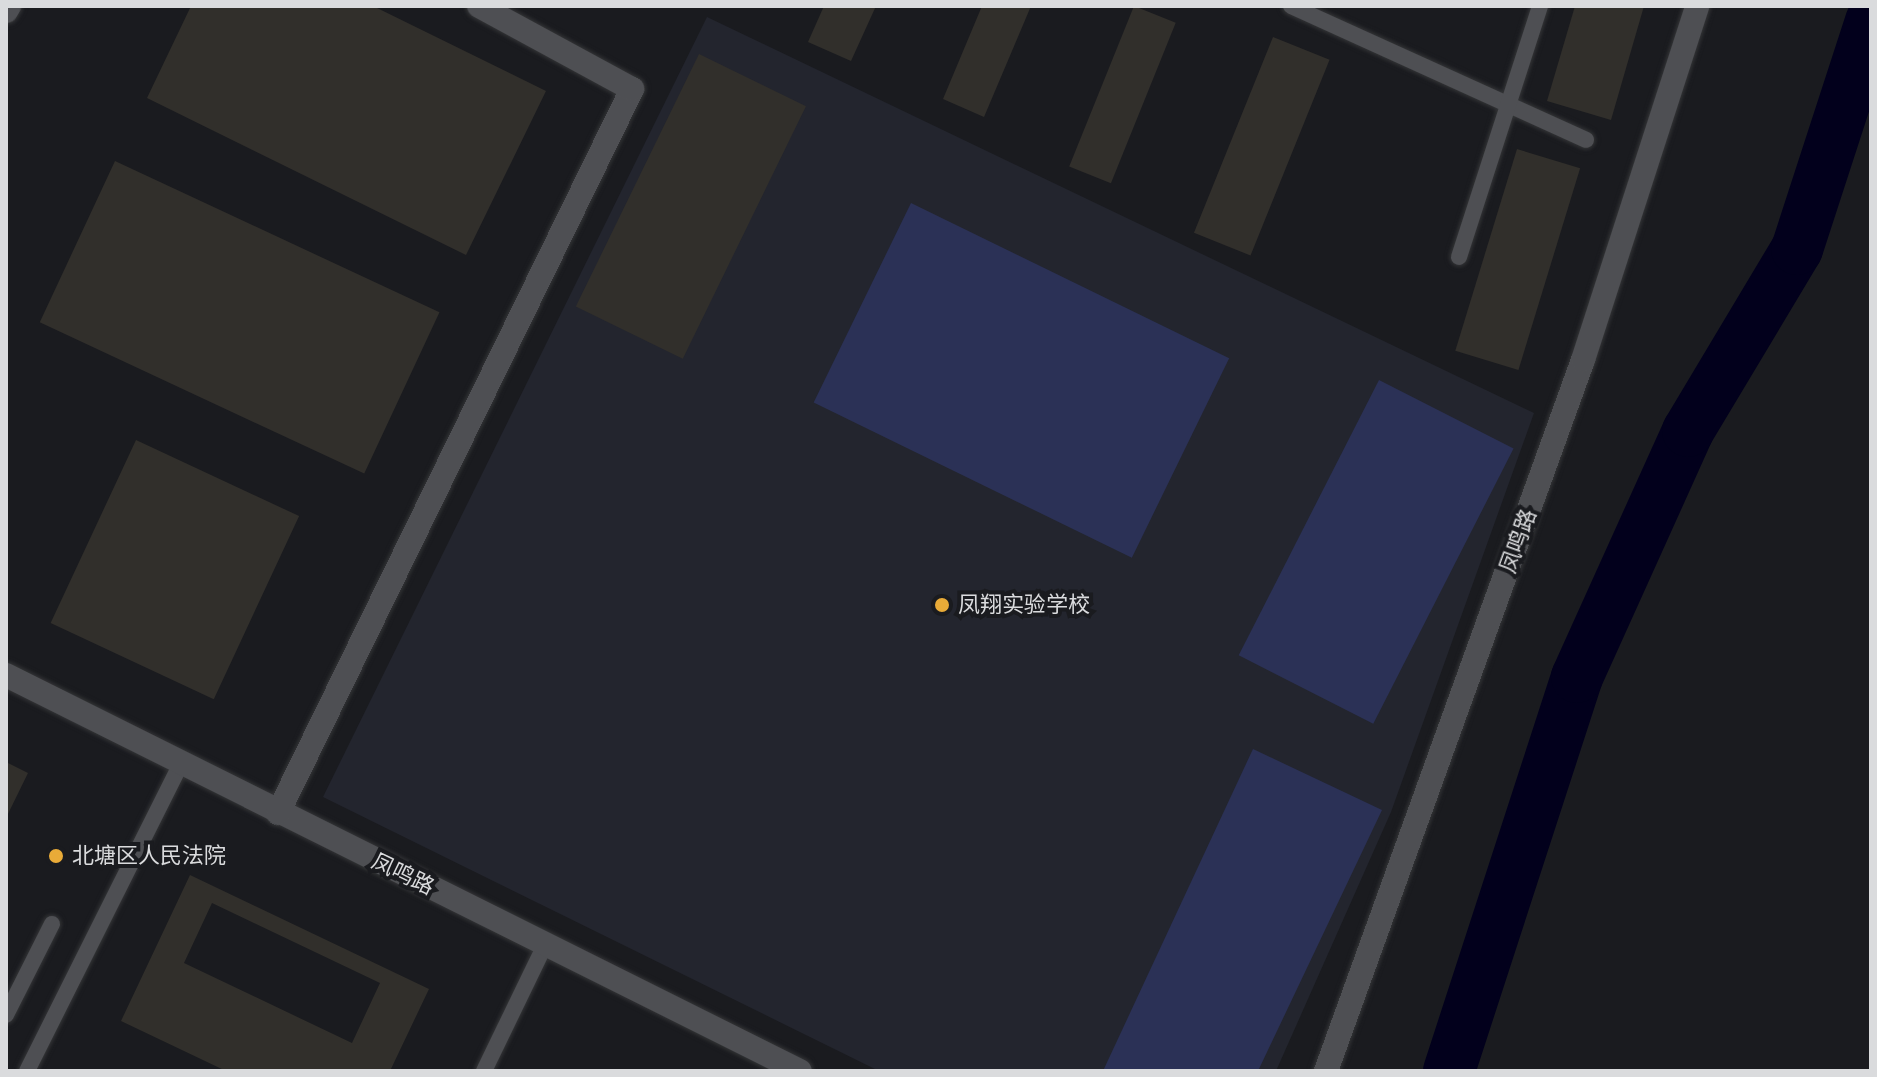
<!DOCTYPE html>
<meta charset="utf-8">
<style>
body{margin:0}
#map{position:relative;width:1877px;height:1077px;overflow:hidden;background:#1a1b1f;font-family:"Times New Roman","Noto Sans SC",serif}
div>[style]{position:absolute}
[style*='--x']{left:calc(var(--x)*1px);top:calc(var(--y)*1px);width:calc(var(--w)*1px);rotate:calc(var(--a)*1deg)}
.built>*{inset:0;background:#23252e}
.green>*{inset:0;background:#2b3156;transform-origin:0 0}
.river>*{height:52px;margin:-26px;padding:0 26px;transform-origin:26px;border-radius:26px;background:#02001c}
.building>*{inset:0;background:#312f2b;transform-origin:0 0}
.roads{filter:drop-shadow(0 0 2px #343537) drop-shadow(0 0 2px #343537)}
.service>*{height:16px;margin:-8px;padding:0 8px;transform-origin:8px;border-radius:8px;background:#4e4f53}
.minor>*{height:24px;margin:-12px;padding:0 12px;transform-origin:12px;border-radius:12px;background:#4e4f53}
.tertiary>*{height:24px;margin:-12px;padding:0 12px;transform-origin:12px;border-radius:12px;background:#4e4f53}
.dots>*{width:22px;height:22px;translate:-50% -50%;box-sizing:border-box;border:4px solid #1a1b1f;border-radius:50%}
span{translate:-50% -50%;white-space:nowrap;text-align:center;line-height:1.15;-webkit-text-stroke:8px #1a1b1f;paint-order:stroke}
.street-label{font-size:22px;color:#dadbdd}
.poi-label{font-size:22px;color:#dadbdd}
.left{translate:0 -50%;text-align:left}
.frame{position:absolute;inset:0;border:8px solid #dadbdd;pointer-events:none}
</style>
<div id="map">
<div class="built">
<div style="clip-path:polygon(707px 17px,1534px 413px,1391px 812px,1276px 1071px,879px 1071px,323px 797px)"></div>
</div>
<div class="green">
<div style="left:911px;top:203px;width:354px;height:222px;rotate:26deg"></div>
<div style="left:1379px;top:380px;width:151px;height:309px;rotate:27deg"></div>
<div style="clip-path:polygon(1253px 749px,1382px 810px,1258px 1071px,1103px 1071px)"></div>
</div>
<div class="river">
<div style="--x:1449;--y:1071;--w:414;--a:-72"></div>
<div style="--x:1577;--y:677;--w:270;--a:-65.7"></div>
<div style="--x:1688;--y:431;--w:212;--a:-59.1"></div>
<div style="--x:1797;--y:249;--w:240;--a:-72"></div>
</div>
<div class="building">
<div style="clip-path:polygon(191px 6px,373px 6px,546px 91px,466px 255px,147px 98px)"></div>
<div style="clip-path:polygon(824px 6px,876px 6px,851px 61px,808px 42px)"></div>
<div style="clip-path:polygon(982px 6px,1031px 6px,984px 117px,943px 99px)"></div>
<div style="left:1134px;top:6px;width:45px;height:173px;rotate:22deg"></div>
<div style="clip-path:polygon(1575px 6px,1644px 6px,1611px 120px,1547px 101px)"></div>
<div style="left:1273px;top:37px;width:61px;height:211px;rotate:22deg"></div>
<div style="left:699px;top:54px;width:119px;height:281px;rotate:26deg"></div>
<div style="left:1517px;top:149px;width:66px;height:211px;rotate:17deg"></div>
<div style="left:115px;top:161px;width:358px;height:178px;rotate:25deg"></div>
<div style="left:136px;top:440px;width:180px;height:202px;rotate:25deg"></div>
<div style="clip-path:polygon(6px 762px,28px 773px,6px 818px)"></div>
<div style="clip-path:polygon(evenodd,190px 875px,429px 989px,390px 1071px,226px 1071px,121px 1021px,190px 875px,212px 903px,380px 983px,352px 1043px,184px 963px,212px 903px)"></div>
</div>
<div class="roads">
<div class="service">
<div style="--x:1291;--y:6;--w:324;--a:24.4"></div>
<div style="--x:1459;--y:257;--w:264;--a:-72.1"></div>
<div style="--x:6;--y:1015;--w:102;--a:-63.2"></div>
<div style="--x:27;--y:1071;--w:343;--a:-63.4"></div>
<div style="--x:484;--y:1071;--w:142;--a:-64.2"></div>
</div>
<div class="minor">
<div style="--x:6;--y:675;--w:887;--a:26.51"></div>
<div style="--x:278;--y:813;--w:806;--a:-63.94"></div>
<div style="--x:632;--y:89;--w:174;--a:-151.5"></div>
<div style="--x:1326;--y:1071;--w:756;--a:-70.13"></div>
<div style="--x:1583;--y:360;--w:372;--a:-72.1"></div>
</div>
<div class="tertiary">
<div style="--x:6;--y:11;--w:6;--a:-59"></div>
</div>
</div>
<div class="dots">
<div style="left:942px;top:605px;background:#e9ab38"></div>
<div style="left:56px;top:856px;background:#e9ab38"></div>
</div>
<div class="street-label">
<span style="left:1518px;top:541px;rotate:-70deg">凤鸣路</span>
<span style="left:403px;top:874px;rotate:26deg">凤鸣路</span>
</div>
<div class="poi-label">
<span class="left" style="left:958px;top:605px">凤翔实验学校</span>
<span class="left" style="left:72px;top:856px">北塘区人民法院</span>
</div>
<div class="frame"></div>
</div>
